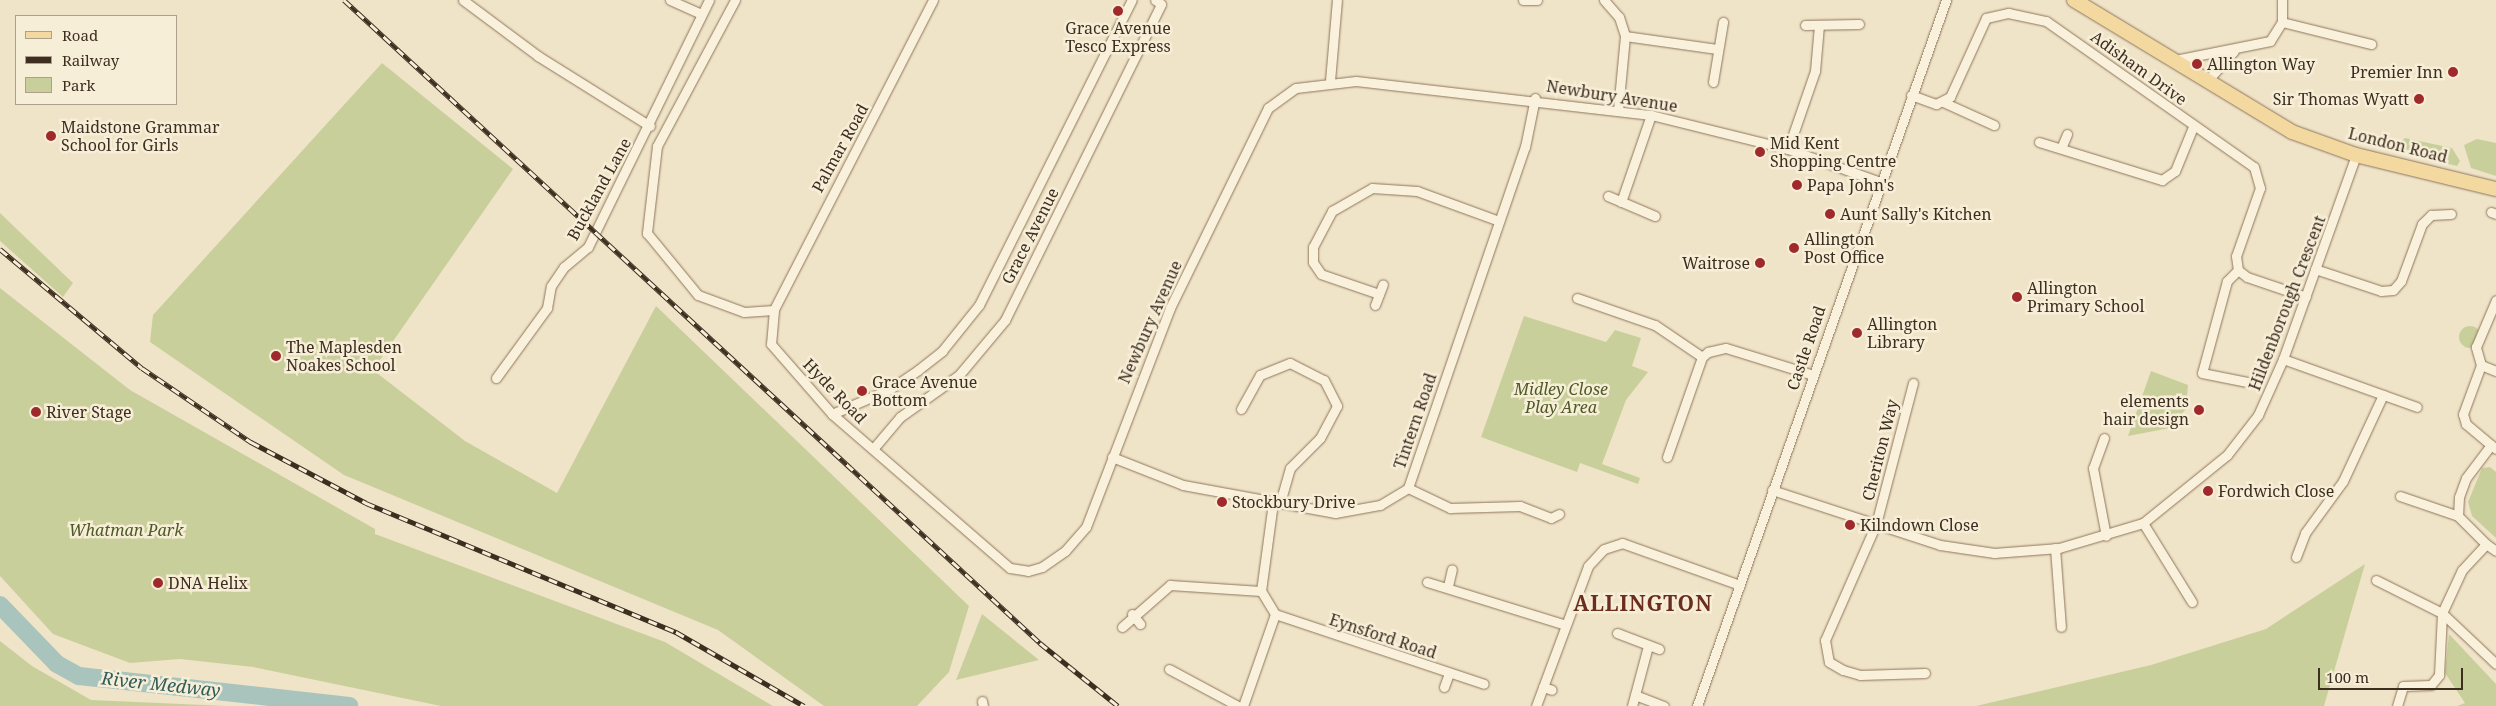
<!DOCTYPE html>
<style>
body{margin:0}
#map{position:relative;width:2496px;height:706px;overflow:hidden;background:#f0e4c8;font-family:"Noto Serif",serif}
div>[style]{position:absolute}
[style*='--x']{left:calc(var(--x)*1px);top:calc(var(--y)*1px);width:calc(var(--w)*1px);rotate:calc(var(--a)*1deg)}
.green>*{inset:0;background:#c9cf9b}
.round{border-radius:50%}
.river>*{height:18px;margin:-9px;padding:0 9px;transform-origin:9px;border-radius:9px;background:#a9c4bc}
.roads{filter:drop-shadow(0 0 1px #8d765c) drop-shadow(0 0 1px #8d765c)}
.minor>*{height:9px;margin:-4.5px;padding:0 4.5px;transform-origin:4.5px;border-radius:4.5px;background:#faf1dc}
.primary>*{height:14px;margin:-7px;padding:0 7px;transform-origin:7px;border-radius:7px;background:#f3d9a0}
.rail>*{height:5px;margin-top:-2.5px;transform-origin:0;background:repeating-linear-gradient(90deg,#f7eed8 0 9px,#3d2e20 0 18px);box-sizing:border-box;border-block:1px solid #3d2e20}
.dots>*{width:14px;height:14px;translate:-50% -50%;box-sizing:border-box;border:2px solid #f7eed8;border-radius:50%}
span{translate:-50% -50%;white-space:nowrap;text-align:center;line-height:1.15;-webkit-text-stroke:5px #f7eed8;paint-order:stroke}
.poi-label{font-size:16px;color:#3d2e20}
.left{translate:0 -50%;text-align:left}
.right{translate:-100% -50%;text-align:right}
.street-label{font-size:16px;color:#3d2e20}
.park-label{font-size:16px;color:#4d5a26;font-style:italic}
.water-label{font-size:18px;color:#2f5d5a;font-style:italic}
.district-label{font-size:21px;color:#6b2e1e;font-weight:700;letter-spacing:1px}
.legend{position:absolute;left:15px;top:15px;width:162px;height:90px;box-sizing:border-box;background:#f7eed8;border:1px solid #ada18e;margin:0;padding:6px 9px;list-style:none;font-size:15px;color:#3d2e20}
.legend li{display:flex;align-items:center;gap:10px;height:25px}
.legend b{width:25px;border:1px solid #ada18e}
.scale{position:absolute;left:2318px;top:668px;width:145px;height:22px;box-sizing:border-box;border:2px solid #3d2e20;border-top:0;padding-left:6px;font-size:15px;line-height:18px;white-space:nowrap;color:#3d2e20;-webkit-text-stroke:4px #f7eed8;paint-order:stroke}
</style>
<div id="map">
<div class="green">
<div style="clip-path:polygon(382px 63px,513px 169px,373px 370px,465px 441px,557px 493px,656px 306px,969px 606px,949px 672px,917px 706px,824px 706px,718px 630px,344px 475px,150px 342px,153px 315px)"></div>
<div style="clip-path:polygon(2405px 138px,2452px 148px,2460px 161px,2457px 166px,2392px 150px)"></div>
<div style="clip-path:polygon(2477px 139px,2496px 143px,2496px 176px,2471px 168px,2464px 145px)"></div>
<div style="clip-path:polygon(0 213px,73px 283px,63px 297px,0 241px)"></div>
<div style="clip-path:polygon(0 288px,130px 390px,375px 529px,375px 534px,665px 642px,773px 706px,441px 706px,253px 667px,180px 659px,130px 663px,53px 634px,0 576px)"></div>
<div style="clip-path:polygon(1524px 316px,1606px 342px,1615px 330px,1641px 338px,1632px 366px,1648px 372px,1626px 400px,1602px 464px,1640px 478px,1638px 484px,1580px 463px,1577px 472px,1481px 437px)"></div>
<div class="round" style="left:2459px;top:326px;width:22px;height:22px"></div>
<div style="clip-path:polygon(2151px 371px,2188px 385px,2186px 409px,2170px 428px,2128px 436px)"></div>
<div style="clip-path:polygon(2490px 467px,2496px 472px,2496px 538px,2472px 516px,2468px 502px,2482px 468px)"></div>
<div style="clip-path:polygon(2365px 564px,2324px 706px,1976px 706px,2151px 665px,2266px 629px)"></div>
<div style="clip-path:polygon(982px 614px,1039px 660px,956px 680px)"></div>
<div style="clip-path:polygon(2449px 634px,2496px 684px,2496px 706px,2457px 706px,2465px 703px,2445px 673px)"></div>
<div style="clip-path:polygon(0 641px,32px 666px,91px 700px,227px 706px,0 706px)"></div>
</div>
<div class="river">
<div style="--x:0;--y:605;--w:82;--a:46"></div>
<div style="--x:57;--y:664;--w:25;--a:29"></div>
<div style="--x:79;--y:676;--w:272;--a:6.3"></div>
</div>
<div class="roads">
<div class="minor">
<div style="--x:463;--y:0;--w:94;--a:36.7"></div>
<div style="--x:538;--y:56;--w:132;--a:32"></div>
<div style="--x:670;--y:0;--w:34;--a:24"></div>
<div style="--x:735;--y:0;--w:166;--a:118.1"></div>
<div style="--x:657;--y:146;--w:88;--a:96.6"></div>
<div style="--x:647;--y:233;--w:80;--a:50.6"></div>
<div style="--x:698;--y:295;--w:49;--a:20.3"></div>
<div style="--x:744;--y:312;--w:30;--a:-4"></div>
<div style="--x:933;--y:0;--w:348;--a:117.2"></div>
<div style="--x:774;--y:310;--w:34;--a:95"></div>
<div style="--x:771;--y:344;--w:93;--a:48.9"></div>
<div style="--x:832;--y:414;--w:235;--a:40.9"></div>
<div style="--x:1010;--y:568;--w:18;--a:9"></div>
<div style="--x:1028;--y:571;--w:15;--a:-16"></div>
<div style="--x:1042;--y:567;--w:28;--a:-35"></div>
<div style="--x:1065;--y:551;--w:32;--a:-49"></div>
<div style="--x:1086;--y:527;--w:235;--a:-69"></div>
<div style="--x:1170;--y:308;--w:223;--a:-63.9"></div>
<div style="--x:1268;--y:108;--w:34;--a:-36"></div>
<div style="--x:1296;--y:88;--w:60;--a:-6.7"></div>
<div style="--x:1356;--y:81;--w:297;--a:6.6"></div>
<div style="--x:1651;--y:115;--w:141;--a:13.9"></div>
<div style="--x:1788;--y:149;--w:98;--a:19.7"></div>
<div style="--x:1523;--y:0;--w:14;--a:0"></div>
<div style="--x:1604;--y:0;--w:23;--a:49"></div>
<div style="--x:1619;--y:17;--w:20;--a:72"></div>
<div style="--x:1625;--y:36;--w:74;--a:95.4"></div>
<div style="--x:2282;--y:22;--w:92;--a:13.9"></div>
<div style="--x:1805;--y:25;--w:54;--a:-1.1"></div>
<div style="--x:1625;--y:36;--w:93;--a:8"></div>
<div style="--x:2175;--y:60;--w:97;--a:-11.3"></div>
<div style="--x:2270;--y:41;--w:22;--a:-58"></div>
<div style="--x:2282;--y:22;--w:22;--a:-90"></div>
<div style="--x:1330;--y:81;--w:81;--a:-85.1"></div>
<div style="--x:2207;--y:81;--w:40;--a:-48"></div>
<div style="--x:1713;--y:82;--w:61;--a:-80.5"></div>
<div style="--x:1911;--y:95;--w:27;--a:20"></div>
<div style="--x:1936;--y:104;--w:16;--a:-27"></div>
<div style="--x:1950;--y:97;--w:87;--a:-65.5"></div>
<div style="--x:1986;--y:18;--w:23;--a:-13"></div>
<div style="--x:2008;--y:13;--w:39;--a:12"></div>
<div style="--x:2046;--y:21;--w:254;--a:35.1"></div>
<div style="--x:2254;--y:167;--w:22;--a:74"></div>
<div style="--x:2260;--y:188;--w:72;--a:109.4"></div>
<div style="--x:2236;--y:256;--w:14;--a:82"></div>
<div style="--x:2238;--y:270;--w:11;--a:38"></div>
<div style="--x:2247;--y:277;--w:62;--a:18.7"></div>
<div style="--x:1943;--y:102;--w:56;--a:24.3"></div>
<div style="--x:2039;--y:142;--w:129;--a:17.2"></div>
<div style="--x:2162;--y:180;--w:16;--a:-35"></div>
<div style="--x:2175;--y:171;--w:48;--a:-67.8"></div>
<div style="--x:2062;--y:146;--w:13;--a:-67"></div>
<div style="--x:1788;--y:149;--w:83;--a:-70.9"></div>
<div style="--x:1815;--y:71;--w:46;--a:-85"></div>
<div style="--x:1608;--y:196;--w:51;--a:23.1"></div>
<div style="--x:1621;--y:202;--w:92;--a:-71"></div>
<div style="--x:2491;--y:212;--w:5;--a:22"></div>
<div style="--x:2315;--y:269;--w:70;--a:18.4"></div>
<div style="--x:2381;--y:291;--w:12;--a:-5"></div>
<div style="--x:2393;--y:290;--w:12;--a:-48"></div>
<div style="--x:2401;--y:281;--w:61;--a:-69.8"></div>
<div style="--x:2422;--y:224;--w:13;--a:-45"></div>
<div style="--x:2431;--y:215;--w:20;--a:-3"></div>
<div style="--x:2238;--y:270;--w:16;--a:135"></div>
<div style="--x:2227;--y:281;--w:95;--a:105.2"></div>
<div style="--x:2202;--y:373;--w:46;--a:11.3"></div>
<div style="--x:1379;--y:294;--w:61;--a:-161"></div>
<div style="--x:1321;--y:274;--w:14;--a:-124"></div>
<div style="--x:1313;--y:262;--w:15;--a:-90"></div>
<div style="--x:1313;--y:247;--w:41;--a:-62.2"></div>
<div style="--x:1332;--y:211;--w:46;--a:-29.9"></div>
<div style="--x:1372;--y:188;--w:45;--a:3.8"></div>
<div style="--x:1417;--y:191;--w:87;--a:20.1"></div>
<div style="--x:1577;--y:298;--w:83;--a:19.1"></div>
<div style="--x:1655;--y:325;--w:57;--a:34.2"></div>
<div style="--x:1375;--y:305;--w:22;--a:-69"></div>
<div style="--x:2283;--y:359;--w:142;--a:19.7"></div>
<div style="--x:2481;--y:365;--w:16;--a:22"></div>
<div style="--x:496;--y:378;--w:87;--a:-53.9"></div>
<div style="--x:547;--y:308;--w:22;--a:-80"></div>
<div style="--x:551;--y:286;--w:23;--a:-56"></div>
<div style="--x:564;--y:267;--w:31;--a:-40"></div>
<div style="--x:588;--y:247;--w:275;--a:-63.9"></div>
<div style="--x:1913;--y:383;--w:146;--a:104.7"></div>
<div style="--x:1876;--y:524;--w:127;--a:113.7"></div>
<div style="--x:1825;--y:640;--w:22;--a:80"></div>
<div style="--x:1829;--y:662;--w:16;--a:30"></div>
<div style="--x:1843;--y:670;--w:18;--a:16"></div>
<div style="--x:1860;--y:675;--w:65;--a:-1.8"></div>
<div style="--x:1241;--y:409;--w:39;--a:-61"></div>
<div style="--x:1260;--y:375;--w:32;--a:-22"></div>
<div style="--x:1290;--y:363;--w:38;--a:27"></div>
<div style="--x:1324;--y:380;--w:29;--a:63"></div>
<div style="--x:1337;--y:406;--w:36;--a:118"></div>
<div style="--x:1320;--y:438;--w:42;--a:135"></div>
<div style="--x:1290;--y:468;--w:36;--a:106"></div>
<div style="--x:832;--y:414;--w:63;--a:-23.3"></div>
<div style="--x:890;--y:389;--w:34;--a:-34"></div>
<div style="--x:918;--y:370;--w:31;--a:-38"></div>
<div style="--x:942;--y:351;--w:59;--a:-51.2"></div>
<div style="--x:979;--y:305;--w:341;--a:-63.4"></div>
<div style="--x:2104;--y:438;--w:32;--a:110"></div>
<div style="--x:2093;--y:468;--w:69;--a:79.2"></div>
<div style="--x:2491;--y:445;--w:33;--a:-140"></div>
<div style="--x:2466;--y:424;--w:10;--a:-107"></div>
<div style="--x:2463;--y:414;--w:52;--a:-69.8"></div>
<div style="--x:2481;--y:365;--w:19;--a:-106"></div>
<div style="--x:2476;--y:347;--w:51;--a:-66.9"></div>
<div style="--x:873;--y:449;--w:42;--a:-49.8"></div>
<div style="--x:900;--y:417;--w:72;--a:-35.4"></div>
<div style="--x:959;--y:375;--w:72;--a:-50.1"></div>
<div style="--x:1005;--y:320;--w:352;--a:-63.7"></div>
<div style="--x:1161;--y:4;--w:7;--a:-146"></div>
<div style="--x:1112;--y:457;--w:76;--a:21.5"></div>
<div style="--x:1183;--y:485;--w:155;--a:10.4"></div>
<div style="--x:1335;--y:513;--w:46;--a:-10.1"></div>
<div style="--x:1380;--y:505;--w:33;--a:-31"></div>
<div style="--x:1408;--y:488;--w:361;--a:-71.1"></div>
<div style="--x:1525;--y:147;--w:50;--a:-78.5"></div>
<div style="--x:1667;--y:457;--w:106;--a:-70.7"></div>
<div style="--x:1702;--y:357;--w:8;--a:-40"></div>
<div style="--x:1708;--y:352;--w:18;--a:-13"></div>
<div style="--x:1726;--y:348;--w:91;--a:17.2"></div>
<div style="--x:1408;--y:488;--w:47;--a:25.5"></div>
<div style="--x:1450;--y:508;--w:70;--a:-1.6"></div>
<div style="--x:1520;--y:506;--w:33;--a:21"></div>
<div style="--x:1551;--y:518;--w:9;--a:-27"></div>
<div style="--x:1772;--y:490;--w:177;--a:18.1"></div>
<div style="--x:1940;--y:545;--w:55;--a:8.4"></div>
<div style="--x:1994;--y:553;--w:65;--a:-4.4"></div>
<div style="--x:2059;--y:548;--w:88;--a:-16.6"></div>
<div style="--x:2143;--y:523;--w:108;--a:-39"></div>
<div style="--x:2227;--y:455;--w:51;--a:-52.2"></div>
<div style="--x:2258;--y:415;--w:61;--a:-65.9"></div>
<div style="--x:2283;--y:359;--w:217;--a:-70.3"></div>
<div style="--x:2400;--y:496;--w:61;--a:19"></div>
<div style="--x:2143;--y:523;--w:93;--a:58.2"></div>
<div style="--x:2486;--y:544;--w:12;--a:35"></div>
<div style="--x:2055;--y:548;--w:79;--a:85.7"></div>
<div style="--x:2296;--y:557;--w:26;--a:-69"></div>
<div style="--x:2305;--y:533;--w:64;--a:-53.8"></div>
<div style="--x:2343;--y:481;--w:95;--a:-65.1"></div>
<div style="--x:2376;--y:580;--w:74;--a:26.6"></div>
<div style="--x:2442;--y:613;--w:74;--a:43.4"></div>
<div style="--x:1427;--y:582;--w:145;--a:17.2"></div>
<div style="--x:1448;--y:586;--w:17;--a:-77"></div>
<div style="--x:1132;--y:614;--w:13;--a:51"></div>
<div style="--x:1275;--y:614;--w:220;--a:18.5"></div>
<div style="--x:1122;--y:627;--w:64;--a:-41.2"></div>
<div style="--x:1170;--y:585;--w:91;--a:3.8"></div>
<div style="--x:1617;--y:633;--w:45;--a:20.9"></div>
<div style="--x:1169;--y:669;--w:78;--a:28.2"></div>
<div style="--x:1444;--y:687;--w:15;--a:-70"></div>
<div style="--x:1543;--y:687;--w:9;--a:18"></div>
<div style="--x:1635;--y:695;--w:31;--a:21"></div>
<div style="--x:982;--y:701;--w:5;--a:79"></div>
<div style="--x:1243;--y:706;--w:97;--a:-70.8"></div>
<div style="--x:1275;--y:614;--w:27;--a:-121"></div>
<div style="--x:1261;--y:591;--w:90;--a:-82.3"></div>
<div style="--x:1536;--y:706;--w:149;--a:-69.6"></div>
<div style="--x:1588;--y:566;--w:23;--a:-47"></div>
<div style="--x:1604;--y:549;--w:19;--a:-18"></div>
<div style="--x:1622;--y:543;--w:125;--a:19.6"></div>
<div style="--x:1632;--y:706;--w:62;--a:-75.1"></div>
<div style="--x:1697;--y:706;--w:749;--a:-70.57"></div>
<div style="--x:2397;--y:706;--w:21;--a:-73"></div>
<div style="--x:2403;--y:686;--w:28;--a:-2"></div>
<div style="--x:2431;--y:685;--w:13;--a:-51"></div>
<div style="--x:2439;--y:675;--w:62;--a:-87.2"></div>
<div style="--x:2442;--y:613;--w:47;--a:-65.1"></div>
<div style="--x:2462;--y:570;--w:35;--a:-47"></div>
<div style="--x:2486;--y:544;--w:40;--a:-135"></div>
<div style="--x:2458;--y:516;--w:19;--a:-87"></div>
<div style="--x:2459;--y:497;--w:20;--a:-70"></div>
<div style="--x:2466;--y:478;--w:41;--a:-52.9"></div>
<div style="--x:2491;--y:445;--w:6;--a:39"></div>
</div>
<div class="primary">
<div style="--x:2074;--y:0;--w:255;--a:31.2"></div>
<div style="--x:2292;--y:132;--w:68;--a:19.8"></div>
<div style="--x:2356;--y:155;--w:144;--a:13.7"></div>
</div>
</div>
<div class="rail">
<div style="--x:344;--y:0;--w:948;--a:42.73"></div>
<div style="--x:1040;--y:643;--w:100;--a:38.9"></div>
<div style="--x:0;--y:249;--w:185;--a:40"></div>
<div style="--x:142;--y:368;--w:132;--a:34.2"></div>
<div style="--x:251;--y:442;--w:130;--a:27.9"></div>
<div style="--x:366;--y:503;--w:336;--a:22.6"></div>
<div style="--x:676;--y:632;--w:148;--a:30"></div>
</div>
<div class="dots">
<div style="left:1118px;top:11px;background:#9e2a2b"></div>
<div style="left:2197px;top:64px;background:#9e2a2b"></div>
<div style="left:2453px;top:72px;background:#9e2a2b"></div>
<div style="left:2419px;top:99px;background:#9e2a2b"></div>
<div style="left:51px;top:136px;background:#9e2a2b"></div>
<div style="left:1760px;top:152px;background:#9e2a2b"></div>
<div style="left:1797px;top:185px;background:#9e2a2b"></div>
<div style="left:1830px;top:214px;background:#9e2a2b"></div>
<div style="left:1794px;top:248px;background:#9e2a2b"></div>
<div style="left:1760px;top:263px;background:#9e2a2b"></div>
<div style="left:2017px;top:297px;background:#9e2a2b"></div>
<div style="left:1857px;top:333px;background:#9e2a2b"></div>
<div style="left:276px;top:356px;background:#9e2a2b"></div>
<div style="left:862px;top:391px;background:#9e2a2b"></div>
<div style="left:2199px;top:410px;background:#9e2a2b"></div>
<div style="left:36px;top:412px;background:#9e2a2b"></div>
<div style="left:2208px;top:491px;background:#9e2a2b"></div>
<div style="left:1222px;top:502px;background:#9e2a2b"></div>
<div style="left:1850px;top:525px;background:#9e2a2b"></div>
<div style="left:158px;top:583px;background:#9e2a2b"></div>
</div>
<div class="poi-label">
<span style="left:1118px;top:37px">Grace Avenue<br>Tesco Express</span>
<span class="left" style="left:2207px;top:64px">Allington Way</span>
<span class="right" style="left:2443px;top:72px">Premier Inn</span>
<span class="right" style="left:2409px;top:99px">Sir Thomas Wyatt</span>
<span class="left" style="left:61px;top:136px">Maidstone Grammar<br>School for Girls</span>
<span class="left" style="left:1770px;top:152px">Mid Kent<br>Shopping Centre</span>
<span class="left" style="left:1807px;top:185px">Papa John's</span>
<span class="left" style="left:1840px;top:214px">Aunt Sally's Kitchen</span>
<span class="left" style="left:1804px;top:248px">Allington<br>Post Office</span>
<span class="right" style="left:1750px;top:263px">Waitrose</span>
<span class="left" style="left:2027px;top:297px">Allington<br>Primary School</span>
<span class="left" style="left:1867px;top:333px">Allington<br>Library</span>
<span class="left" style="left:286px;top:356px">The Maplesden<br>Noakes School</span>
<span class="left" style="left:872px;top:391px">Grace Avenue<br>Bottom</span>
<span class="right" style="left:2189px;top:410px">elements<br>hair design</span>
<span class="left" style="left:46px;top:412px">River Stage</span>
<span class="left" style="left:2218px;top:491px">Fordwich Close</span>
<span class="left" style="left:1232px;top:502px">Stockbury Drive</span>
<span class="left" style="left:1860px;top:525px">Kilndown Close</span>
<span class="left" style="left:168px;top:583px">DNA Helix</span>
</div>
<div class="street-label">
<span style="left:2139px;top:68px;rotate:36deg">Adisham Drive</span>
<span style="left:1612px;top:96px;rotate:9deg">Newbury Avenue</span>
<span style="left:2398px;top:145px;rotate:14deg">London Road</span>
<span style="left:840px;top:148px;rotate:-61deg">Palmar Road</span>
<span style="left:599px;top:189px;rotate:-61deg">Buckland Lane</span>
<span style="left:1030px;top:236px;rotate:-63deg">Grace Avenue</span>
<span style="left:2287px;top:303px;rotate:-69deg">Hildenborough Crescent</span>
<span style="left:1150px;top:322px;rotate:-66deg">Newbury Avenue</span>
<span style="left:1806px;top:348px;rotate:-71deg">Castle Road</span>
<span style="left:835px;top:391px;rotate:46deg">Hyde Road</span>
<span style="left:1415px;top:421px;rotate:-71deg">Tintern Road</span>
<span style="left:1880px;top:450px;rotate:-76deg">Cheriton Way</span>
<span style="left:1383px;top:636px;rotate:18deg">Eynsford Road</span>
</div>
<div class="park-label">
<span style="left:1561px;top:398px">Midley Close<br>Play Area</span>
<span style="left:126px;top:530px">Whatman Park</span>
</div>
<div class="water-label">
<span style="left:161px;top:684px;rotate:6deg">River Medway</span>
</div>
<div class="district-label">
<span style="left:1643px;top:603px">ALLINGTON</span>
</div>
<ul class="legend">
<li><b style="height:6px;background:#f3d9a0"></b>Road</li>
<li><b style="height:6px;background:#3d2e20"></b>Railway</li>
<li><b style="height:14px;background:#c9cf9b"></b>Park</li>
</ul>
<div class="scale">100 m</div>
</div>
